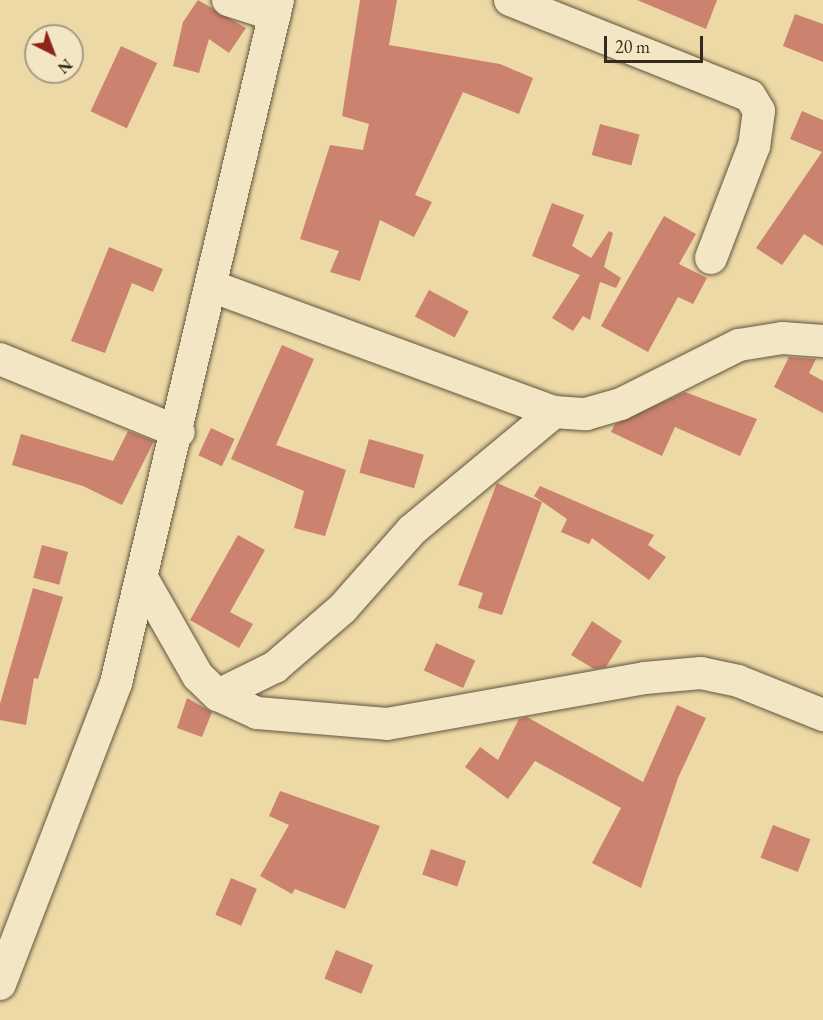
<!DOCTYPE html>
<style>
body{margin:0}
#map{position:relative;width:823px;height:1020px;overflow:hidden;background:#edd9a6;font-family:"EB Garamond",serif}
div>[style]{position:absolute}
[style*='--x']{left:calc(var(--x)*1px);top:calc(var(--y)*1px);width:calc(var(--w)*1px);rotate:calc(var(--a)*1deg)}
.building>*{inset:0;background:#cb826e;transform-origin:0 0}
.roads{filter:drop-shadow(0 0 2px #62563f) drop-shadow(0 0 2px #62563f)}
.street>*{height:32px;margin:-16px;padding:0 16px;transform-origin:16px;border-radius:16px;background:#f3e6c5}
span{translate:-50% -50%;white-space:nowrap;text-align:center;line-height:1.15;-webkit-text-stroke:4.5px #f3e6c5;paint-order:stroke}
.north{position:absolute;left:24px;top:24px;width:60px;height:60px;box-sizing:border-box;background:#f3e6c5;border:2px solid #a79b82;border-radius:50%;rotate:138deg;font-size:16px;font-weight:700;line-height:24px;text-align:center;color:#342a1d}
.north::after{content:'';display:block;margin:auto;width:21px;height:27px;background:#8f2418;clip-path:polygon(50% 0,100% 100%,50% 72%,0 100%)}
.scale{position:absolute;left:604px;top:36px;width:99px;height:27px;box-sizing:border-box;border:3px solid #342a1d;border-top:0;padding-left:8px;font-size:18px;line-height:21px;white-space:nowrap;color:#342a1d;-webkit-text-stroke:4px #f3e6c5;paint-order:stroke}
</style>
<div id="map">
<div class="building">
<div style="clip-path:polygon(198px 0,246px 28px,229px 53px,209px 39px,199px 73px,173px 66px,183px 22px)"></div>
<div style="clip-path:polygon(360px 0,397px 0,389px 45px,500px 64px,533px 78px,519px 114px,463px 92px,415px 195px,432px 202px,414px 237px,380px 220px,360px 281px,330px 272px,339px 251px,300px 239px,330px 145px,363px 150px,369px 124px,342px 116px)"></div>
<div style="clip-path:polygon(637px 0,717px 0,706px 29px)"></div>
<div style="clip-path:polygon(795px 14px,823px 24px,823px 62px,783px 46px)"></div>
<div style="left:121px;top:46px;width:40px;height:72px;rotate:25deg"></div>
<div style="clip-path:polygon(802px 111px,823px 120px,823px 246px,804px 234px,782px 265px,756px 248px,822px 152px,790px 139px)"></div>
<div style="left:600px;top:124px;width:41px;height:32px;rotate:15deg"></div>
<div style="clip-path:polygon(552px 203px,584px 215px,572px 246px,591px 258px,609px 231px,613px 233px,604px 267px,621px 278px,616px 288px,600px 282px,590px 320px,583px 316px,573px 331px,552px 318px,580px 275px,532px 256px)"></div>
<div style="clip-path:polygon(664px 216px,696px 234px,679px 264px,707px 278px,693px 304px,678px 297px,648px 352px,601px 326px)"></div>
<div style="clip-path:polygon(109px 247px,163px 269px,153px 292px,132px 283px,105px 353px,71px 341px)"></div>
<div style="left:429px;top:290px;width:45px;height:30px;rotate:28deg"></div>
<div style="clip-path:polygon(282px 345px,314px 359px,276px 445px,346px 470px,325px 536px,294px 528px,304px 491px,231px 459px)"></div>
<div style="clip-path:polygon(789px 357px,816px 359px,809px 373px,823px 381px,823px 413px,774px 387px)"></div>
<div style="clip-path:polygon(685px 392px,757px 419px,740px 456px,675px 427px,662px 456px,611px 432px,615px 424px)"></div>
<div style="left:211px;top:428px;width:26px;height:30px;rotate:25deg"></div>
<div style="clip-path:polygon(128px 431px,154px 441px,122px 505px,83px 486px,12px 465px,21px 434px,113px 461px)"></div>
<div style="left:369px;top:439px;width:57px;height:35px;rotate:16deg"></div>
<div style="clip-path:polygon(497px 483px,542px 502px,502px 615px,478px 608px,483px 593px,458px 585px)"></div>
<div style="clip-path:polygon(540px 486px,654px 535px,648px 545px,666px 557px,649px 580px,592px 538px,589px 544px,561px 532px,567px 519px,534px 496px)"></div>
<div style="clip-path:polygon(238px 535px,265px 550px,230px 612px,253px 624px,239px 648px,190px 620px)"></div>
<div style="left:42px;top:545px;width:27px;height:34px;rotate:15deg"></div>
<div style="clip-path:polygon(33px 588px,63px 597px,38px 679px,34px 678px,26px 725px,0 720px,0 704px)"></div>
<div style="clip-path:polygon(592px 621px,622px 641px,606px 667px,594px 669px,571px 655px)"></div>
<div style="left:436px;top:643px;width:43px;height:30px;rotate:24deg"></div>
<div style="clip-path:polygon(187px 698px,212px 712px,202px 737px,177px 728px)"></div>
<div style="clip-path:polygon(677px 705px,706px 718px,678px 778px,641px 888px,592px 863px,621px 808px,535px 761px,508px 799px,465px 767px,480px 747px,498px 760px,519px 719px,527px 717px,643px 782px)"></div>
<div style="clip-path:polygon(280px 791px,380px 826px,345px 909px,295px 889px,292px 894px,260px 876px,289px 825px,269px 816px)"></div>
<div style="left:773px;top:825px;width:40px;height:35px;rotate:21deg"></div>
<div style="left:431px;top:849px;width:37px;height:27px;rotate:19deg"></div>
<div style="left:231px;top:878px;width:28px;height:40px;rotate:23deg"></div>
<div style="left:336px;top:950px;width:40px;height:31px;rotate:22deg"></div>
</div>
<div class="roads">
<div class="street">
<div style="--x:228;--y:0;--w:49;--a:17.7"></div>
<div style="--x:510;--y:0;--w:258;--a:21.8"></div>
<div style="--x:750;--y:96;--w:17;--a:59"></div>
<div style="--x:759;--y:111;--w:35;--a:98"></div>
<div style="--x:754;--y:146;--w:120;--a:111"></div>
<div style="--x:211;--y:286;--w:365;--a:20.2"></div>
<div style="--x:554;--y:412;--w:32;--a:4"></div>
<div style="--x:586;--y:414;--w:36;--a:-16"></div>
<div style="--x:621;--y:404;--w:132;--a:-26.6"></div>
<div style="--x:739;--y:345;--w:44;--a:-9.2"></div>
<div style="--x:782;--y:338;--w:41;--a:4.2"></div>
<div style="--x:0;--y:359;--w:193;--a:22.2"></div>
<div style="--x:142;--y:578;--w:113;--a:60.3"></div>
<div style="--x:198;--y:676;--w:28;--a:44"></div>
<div style="--x:218;--y:695;--w:43;--a:24.8"></div>
<div style="--x:257;--y:713;--w:130;--a:4.8"></div>
<div style="--x:387;--y:724;--w:262;--a:-10.1"></div>
<div style="--x:645;--y:678;--w:56;--a:-5.1"></div>
<div style="--x:701;--y:673;--w:38;--a:12"></div>
<div style="--x:738;--y:681;--w:92;--a:21.8"></div>
<div style="--x:218;--y:695;--w:64;--a:-26.2"></div>
<div style="--x:275;--y:667;--w:90;--a:-40.9"></div>
<div style="--x:343;--y:608;--w:104;--a:-48.5"></div>
<div style="--x:412;--y:530;--w:185;--a:-39.7"></div>
<div style="--x:0;--y:984;--w:323;--a:-68.9"></div>
<div style="--x:116;--y:683;--w:702;--a:-76.66"></div>
</div>
</div>
<div class="north">N</div>
<div class="scale">20 m</div>
</div>
